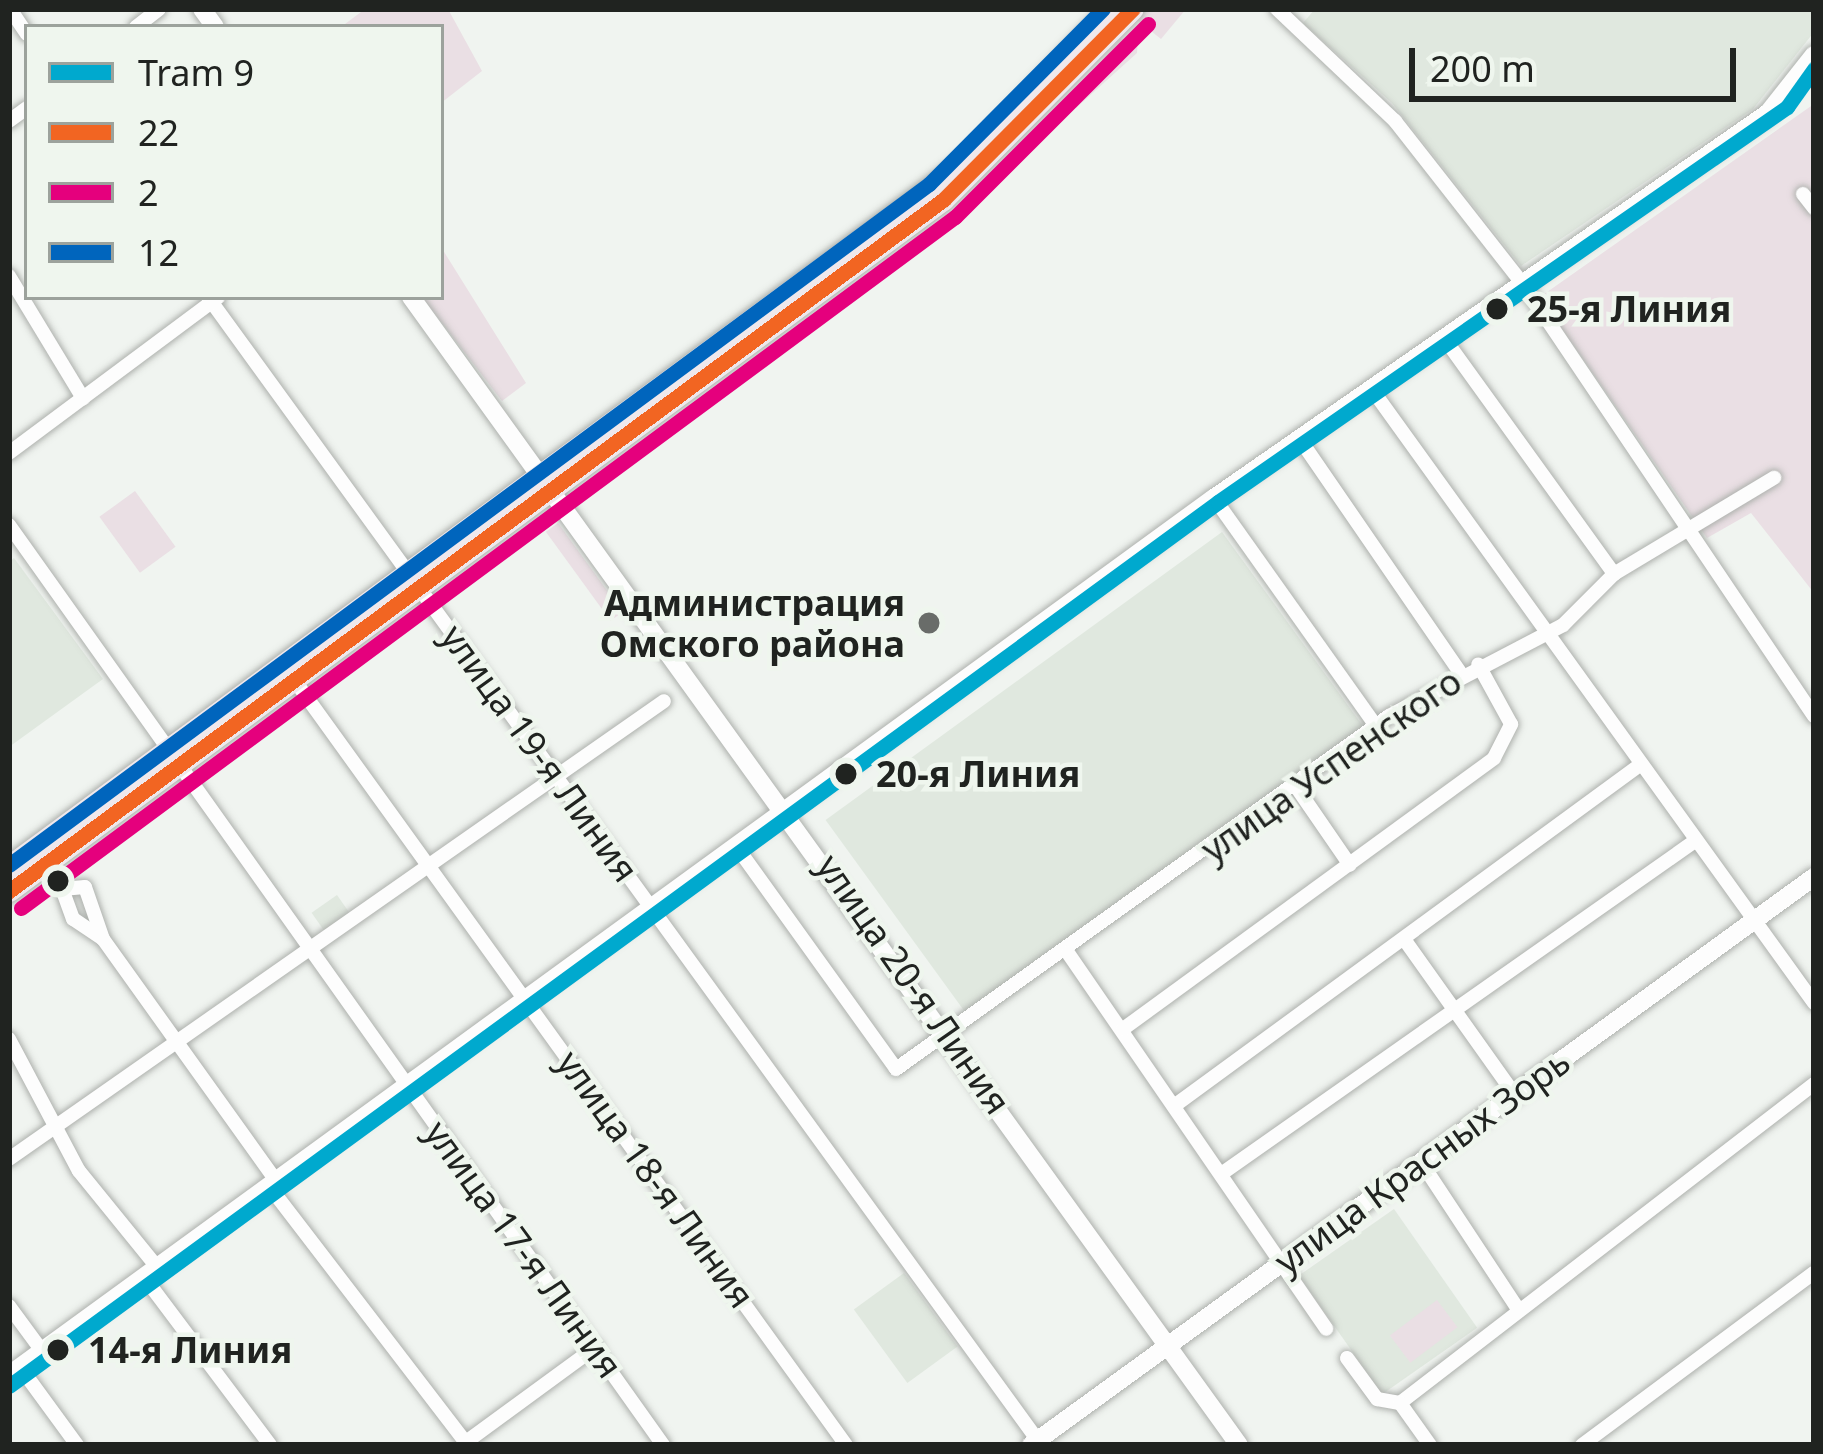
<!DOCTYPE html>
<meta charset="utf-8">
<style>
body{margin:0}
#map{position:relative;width:1823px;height:1454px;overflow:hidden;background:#f0f4f0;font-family:"Noto Sans",sans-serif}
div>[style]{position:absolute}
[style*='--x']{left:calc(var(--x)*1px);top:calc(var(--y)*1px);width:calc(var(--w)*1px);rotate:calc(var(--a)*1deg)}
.built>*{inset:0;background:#e0e8df;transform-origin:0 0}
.green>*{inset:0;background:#eadfe4;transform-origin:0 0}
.roads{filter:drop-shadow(0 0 3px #aeb1ad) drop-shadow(0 0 3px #aeb1ad)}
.street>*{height:14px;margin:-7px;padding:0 7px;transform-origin:7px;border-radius:7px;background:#fdfdfd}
.secondary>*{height:18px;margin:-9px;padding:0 9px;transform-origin:9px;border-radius:9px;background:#fdfdfd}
.primary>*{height:21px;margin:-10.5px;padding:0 10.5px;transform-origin:10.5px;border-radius:10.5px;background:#efe8ec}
.tram>*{height:3px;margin:-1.5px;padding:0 1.5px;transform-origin:1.5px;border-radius:1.5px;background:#c4c4c4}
.bus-1>*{height:15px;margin:-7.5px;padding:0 7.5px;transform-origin:7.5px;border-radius:7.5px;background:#f26522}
.bus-2>*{height:15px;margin:-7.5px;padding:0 7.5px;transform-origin:7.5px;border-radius:7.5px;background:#e5007d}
.bus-3>*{height:15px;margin:-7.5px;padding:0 7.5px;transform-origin:7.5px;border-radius:7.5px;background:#0065bd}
.tram-1>*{height:15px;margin:-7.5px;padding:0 7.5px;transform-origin:7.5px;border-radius:7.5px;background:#00a9ce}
.dots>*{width:33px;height:33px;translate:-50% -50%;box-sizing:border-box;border:6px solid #eff6ee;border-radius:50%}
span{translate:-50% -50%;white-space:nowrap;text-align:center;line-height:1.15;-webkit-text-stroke:9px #eff6ee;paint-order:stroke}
.stop-label{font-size:36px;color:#202320;font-weight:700}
.left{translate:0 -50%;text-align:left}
.poi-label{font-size:36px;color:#202320;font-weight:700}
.right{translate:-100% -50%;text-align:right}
.street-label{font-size:36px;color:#202320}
.frame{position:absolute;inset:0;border:12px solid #202320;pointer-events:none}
.legend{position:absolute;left:24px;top:24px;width:420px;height:276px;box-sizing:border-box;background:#eff6ee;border:3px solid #9ca29c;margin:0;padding:15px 21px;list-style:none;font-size:36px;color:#202320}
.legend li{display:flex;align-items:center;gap:24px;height:60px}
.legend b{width:60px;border:3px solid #9ca29c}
.scale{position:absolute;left:1409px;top:48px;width:327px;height:54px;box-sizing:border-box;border:6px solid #202320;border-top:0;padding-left:15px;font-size:36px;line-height:42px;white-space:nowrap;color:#202320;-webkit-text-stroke:9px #eff6ee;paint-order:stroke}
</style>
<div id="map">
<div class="built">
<div style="clip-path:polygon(1315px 9px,1814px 9px,1814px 32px,1753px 109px,1521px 266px,1392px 103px,1303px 23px)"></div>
<div style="left:1222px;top:532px;width:244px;height:490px;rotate:54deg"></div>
<div style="clip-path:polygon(14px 558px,103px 679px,9px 747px,9px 562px)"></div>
<div style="left:337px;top:895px;width:24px;height:31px;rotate:55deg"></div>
<div style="left:1394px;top:1209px;width:145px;height:116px;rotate:55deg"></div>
<div style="left:904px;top:1273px;width:91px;height:62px;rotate:54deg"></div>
</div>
<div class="green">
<div style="clip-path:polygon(365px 9px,448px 9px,482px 71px,441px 103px,441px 27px,341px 27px)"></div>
<div style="clip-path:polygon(1146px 9px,1186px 9px,1161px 39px,1137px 20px)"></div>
<div style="clip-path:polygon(1138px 38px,1137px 53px,1076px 108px,1072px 96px,1120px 39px)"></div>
<div style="clip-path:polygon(1814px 104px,1814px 195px,1796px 192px,1814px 217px,1814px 593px,1751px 513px,1707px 538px,1540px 297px)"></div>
<div style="clip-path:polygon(441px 247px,526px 383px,502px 401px,422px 297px,441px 297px)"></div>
<div style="left:135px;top:491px;width:69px;height:44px;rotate:54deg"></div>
<div style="left:558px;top:523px;width:110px;height:15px;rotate:54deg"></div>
<div style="left:1437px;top:1300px;width:34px;height:59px;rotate:53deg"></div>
</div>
<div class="roads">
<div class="street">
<div style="--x:10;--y:9;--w:30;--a:56"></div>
<div style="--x:1277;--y:9;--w:163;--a:43.5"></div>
<div style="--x:1395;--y:121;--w:207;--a:51.9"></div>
<div style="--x:1523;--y:284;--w:521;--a:56.04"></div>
<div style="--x:136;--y:27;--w:29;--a:-38"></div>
<div style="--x:9;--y:121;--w:22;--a:-36"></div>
<div style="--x:1803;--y:194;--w:18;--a:52"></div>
<div style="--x:9;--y:276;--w:143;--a:58.8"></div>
<div style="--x:208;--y:297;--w:1418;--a:54.03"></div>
<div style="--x:1444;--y:338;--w:291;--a:54.2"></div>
<div style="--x:1371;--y:388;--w:758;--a:54.23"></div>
<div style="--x:1299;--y:438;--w:283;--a:55.5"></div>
<div style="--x:9;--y:453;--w:261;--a:-36.7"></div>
<div style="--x:1214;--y:498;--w:281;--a:54.6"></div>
<div style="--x:9;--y:525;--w:1129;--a:54.59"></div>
<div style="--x:295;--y:681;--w:942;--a:54.2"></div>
<div style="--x:1297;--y:788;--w:93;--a:55.5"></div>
<div style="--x:736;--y:846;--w:274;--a:54.3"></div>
<div style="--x:896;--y:1069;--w:606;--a:-35.6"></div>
<div style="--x:1389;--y:716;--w:196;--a:-27.6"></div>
<div style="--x:1563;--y:625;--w:72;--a:-45"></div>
<div style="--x:1614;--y:574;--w:187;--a:-31"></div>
<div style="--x:103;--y:939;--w:36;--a:-146"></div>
<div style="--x:73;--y:919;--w:32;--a:-110"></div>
<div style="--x:62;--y:889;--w:23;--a:-5"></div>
<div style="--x:85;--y:887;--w:55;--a:70.9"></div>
<div style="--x:103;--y:939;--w:297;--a:54.4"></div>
<div style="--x:1404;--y:939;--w:190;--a:54.6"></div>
<div style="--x:1068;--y:953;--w:456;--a:55.5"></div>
<div style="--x:1123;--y:1029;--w:459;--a:-36.1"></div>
<div style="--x:1494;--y:758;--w:38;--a:-63"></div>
<div style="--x:1511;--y:724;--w:68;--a:-118.8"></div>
<div style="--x:9;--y:1039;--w:149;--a:62.1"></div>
<div style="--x:79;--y:1171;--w:124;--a:50.9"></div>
<div style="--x:1174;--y:1106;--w:577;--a:-36.2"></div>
<div style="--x:9;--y:1159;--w:799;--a:-34.96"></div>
<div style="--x:1421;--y:1162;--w:176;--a:56.6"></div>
<div style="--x:1224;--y:1172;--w:576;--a:-35.1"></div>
<div style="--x:269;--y:1186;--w:327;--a:52.5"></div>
<div style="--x:144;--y:1277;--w:210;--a:53.1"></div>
<div style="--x:9;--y:1306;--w:56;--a:53.7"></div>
<div style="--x:1347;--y:1358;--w:51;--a:53.8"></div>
<div style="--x:1377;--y:1399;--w:23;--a:10"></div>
<div style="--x:20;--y:1367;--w:97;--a:53.8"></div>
<div style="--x:1400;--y:1403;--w:523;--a:-37.62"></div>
<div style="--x:1400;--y:1403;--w:52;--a:54.5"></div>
<div style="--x:466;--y:1442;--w:161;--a:-36.2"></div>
<div style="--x:1582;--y:1445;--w:289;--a:-36.6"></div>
</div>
<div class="secondary">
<div style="--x:202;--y:9;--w:22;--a:54"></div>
<div style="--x:411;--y:297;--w:1415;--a:54.2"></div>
<div style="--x:9;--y:1375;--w:1490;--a:-36.05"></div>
<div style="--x:1214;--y:498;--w:675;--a:-34.8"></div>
<div style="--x:1768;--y:113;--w:74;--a:-51.6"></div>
<div style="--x:1031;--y:1445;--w:967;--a:-35.96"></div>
</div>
<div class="primary">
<div style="--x:9;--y:866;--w:1194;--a:-36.38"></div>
<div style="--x:970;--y:158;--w:205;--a:-46.6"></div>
<div style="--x:9;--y:891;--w:1162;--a:-36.5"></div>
<div style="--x:943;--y:200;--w:269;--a:-45.2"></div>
</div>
</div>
<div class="tram">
<div style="--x:1787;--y:107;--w:37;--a:-43"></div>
</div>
<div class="bus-1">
<div style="--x:9;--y:891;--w:1162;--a:-36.5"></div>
<div style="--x:943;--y:200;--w:269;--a:-45.2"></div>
</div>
<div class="bus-2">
<div style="--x:21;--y:908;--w:1162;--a:-36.5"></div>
<div style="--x:955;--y:217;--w:273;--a:-45"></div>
</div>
<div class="bus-3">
<div style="--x:9;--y:865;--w:1145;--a:-36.51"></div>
<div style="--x:929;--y:184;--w:247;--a:-45.2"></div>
</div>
<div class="tram-1">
<div style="--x:9;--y:1386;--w:1498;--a:-36.17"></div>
<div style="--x:1218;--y:502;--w:693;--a:-34.77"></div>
<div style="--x:1787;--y:107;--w:47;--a:-54.6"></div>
</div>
<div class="dots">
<div style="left:1497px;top:309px;background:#202320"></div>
<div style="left:929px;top:623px;background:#696c69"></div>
<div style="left:846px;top:774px;background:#202320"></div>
<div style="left:58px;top:881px;background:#202320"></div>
<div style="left:58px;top:1350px;background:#202320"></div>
</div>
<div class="stop-label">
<span class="left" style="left:1527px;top:309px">25-я Линия</span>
<span class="left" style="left:876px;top:774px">20-я Линия</span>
<span class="left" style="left:88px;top:1350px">14-я Линия</span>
</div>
<div class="poi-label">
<span class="right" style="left:905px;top:623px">Администрация<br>Омского района</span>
</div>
<div class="street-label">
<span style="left:540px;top:753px;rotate:54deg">улица 19-я Линия</span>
<span style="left:1331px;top:765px;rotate:-35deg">улица Успенского</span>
<span style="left:914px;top:984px;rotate:55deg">улица 20-я Линия</span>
<span style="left:1422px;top:1161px;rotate:-36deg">улица Красных Зорь</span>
<span style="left:656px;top:1179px;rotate:54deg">улица 18-я Линия</span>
<span style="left:524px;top:1249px;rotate:54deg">улица 17-я Линия</span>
</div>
<div class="frame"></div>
<ul class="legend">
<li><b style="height:15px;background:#00a9ce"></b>Tram 9</li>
<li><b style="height:15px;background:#f26522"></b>22</li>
<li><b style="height:15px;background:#e5007d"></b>2</li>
<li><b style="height:15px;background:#0065bd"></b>12</li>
</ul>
<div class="scale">200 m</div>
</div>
